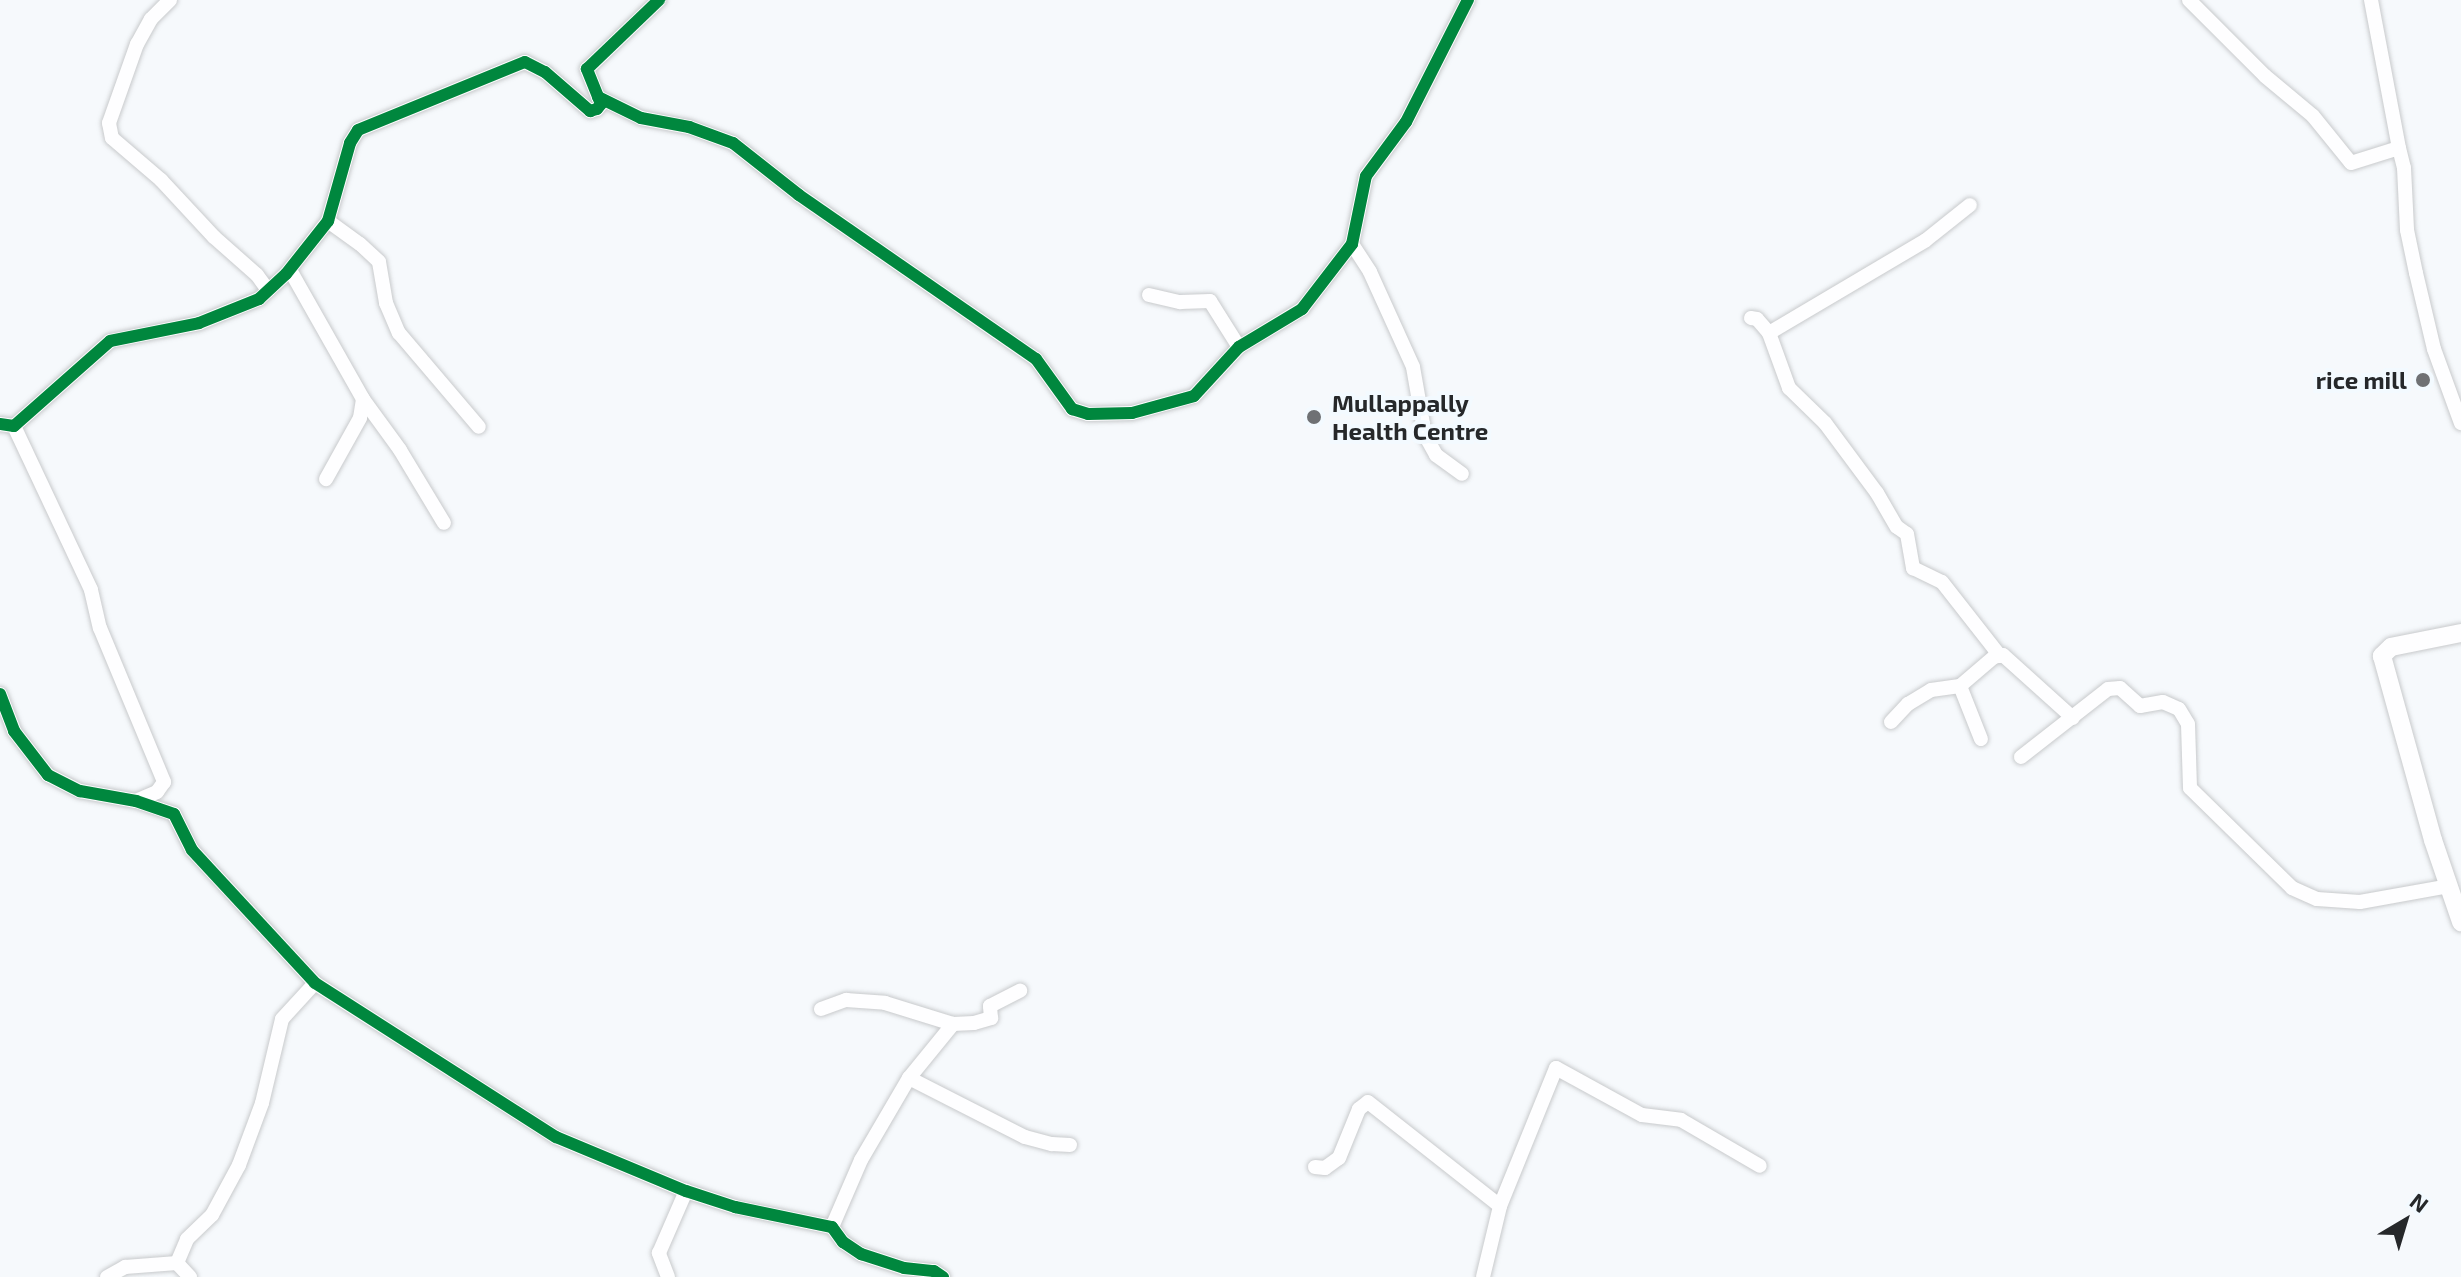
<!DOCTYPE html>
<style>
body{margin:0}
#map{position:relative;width:2461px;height:1277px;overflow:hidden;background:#f6f9fc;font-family:"Exo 2",sans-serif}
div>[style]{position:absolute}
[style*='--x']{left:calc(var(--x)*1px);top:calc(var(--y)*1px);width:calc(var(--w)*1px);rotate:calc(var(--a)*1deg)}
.roads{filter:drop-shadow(0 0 2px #c8cacc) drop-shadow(0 0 2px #c8cacc)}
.minor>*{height:14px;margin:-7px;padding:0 7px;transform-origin:7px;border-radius:7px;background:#fefeff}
.major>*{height:18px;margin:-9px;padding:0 9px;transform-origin:9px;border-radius:9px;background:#fefeff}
.cycleway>*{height:12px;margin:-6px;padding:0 6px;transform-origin:6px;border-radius:6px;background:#00873e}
.dots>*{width:22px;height:22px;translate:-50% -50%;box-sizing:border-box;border:4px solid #f3faff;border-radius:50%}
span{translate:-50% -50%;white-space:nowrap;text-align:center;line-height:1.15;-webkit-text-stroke:8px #f3faff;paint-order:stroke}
.poi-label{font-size:24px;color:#26282a;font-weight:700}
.right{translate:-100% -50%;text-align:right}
.left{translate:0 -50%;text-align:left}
.north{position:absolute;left:2365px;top:1181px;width:80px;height:80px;-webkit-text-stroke:6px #f3faff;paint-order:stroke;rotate:38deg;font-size:22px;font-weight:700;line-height:32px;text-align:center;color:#26282a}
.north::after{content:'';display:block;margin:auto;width:28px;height:36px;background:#26282a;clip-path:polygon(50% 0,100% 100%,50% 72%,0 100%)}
</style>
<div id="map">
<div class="roads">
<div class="minor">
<div style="--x:170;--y:0;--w:27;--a:135"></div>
<div style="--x:151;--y:19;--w:29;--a:119"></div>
<div style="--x:137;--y:44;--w:84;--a:109.5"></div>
<div style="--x:109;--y:123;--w:15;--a:79"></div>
<div style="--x:112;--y:138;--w:65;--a:40.6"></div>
<div style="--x:161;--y:180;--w:78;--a:47.1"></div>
<div style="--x:214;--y:237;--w:57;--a:41.5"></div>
<div style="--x:257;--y:275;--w:19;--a:54"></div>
<div style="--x:2189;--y:0;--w:107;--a:45"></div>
<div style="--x:2265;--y:76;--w:62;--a:39.8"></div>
<div style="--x:2313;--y:116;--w:60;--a:51"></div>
<div style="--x:2351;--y:163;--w:50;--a:-17.4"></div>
<div style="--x:2399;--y:148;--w:21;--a:76"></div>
<div style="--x:2404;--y:168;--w:62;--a:87.2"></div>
<div style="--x:2407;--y:230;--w:44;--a:78.2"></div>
<div style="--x:2416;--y:273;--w:78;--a:76.7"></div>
<div style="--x:2434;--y:349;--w:79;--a:70"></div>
<div style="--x:2371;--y:0;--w:151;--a:79.3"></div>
<div style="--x:598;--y:97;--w:48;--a:26"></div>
<div style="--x:641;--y:118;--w:49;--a:10.6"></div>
<div style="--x:689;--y:127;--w:47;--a:20"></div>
<div style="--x:733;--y:143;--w:84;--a:38.2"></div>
<div style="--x:799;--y:195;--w:288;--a:34.7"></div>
<div style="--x:1036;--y:359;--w:62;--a:54.2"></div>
<div style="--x:1072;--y:409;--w:17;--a:17"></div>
<div style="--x:1088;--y:414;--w:44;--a:-1.3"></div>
<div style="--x:1132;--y:413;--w:64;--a:-15.3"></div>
<div style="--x:1194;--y:396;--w:67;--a:-47.4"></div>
<div style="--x:1239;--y:347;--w:74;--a:-31.1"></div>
<div style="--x:1302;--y:309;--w:82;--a:-52.4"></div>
<div style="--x:1352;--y:244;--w:69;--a:-78.4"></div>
<div style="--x:1366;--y:176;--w:67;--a:-53.5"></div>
<div style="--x:1406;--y:122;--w:137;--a:-63.1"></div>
<div style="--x:328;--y:221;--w:39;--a:36"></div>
<div style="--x:360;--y:244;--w:26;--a:43"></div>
<div style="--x:379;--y:262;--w:42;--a:80.3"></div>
<div style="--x:386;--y:303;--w:33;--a:67"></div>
<div style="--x:399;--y:333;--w:123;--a:49.6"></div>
<div style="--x:1352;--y:244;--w:33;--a:57"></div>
<div style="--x:1370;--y:272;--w:104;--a:65.6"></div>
<div style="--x:1413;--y:367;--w:69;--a:80"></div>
<div style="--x:1425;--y:435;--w:23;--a:61"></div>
<div style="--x:1436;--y:455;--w:32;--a:36"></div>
<div style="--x:290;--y:270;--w:148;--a:60.5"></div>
<div style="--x:363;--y:399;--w:19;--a:99"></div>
<div style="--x:360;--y:418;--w:70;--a:119.1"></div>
<div style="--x:1149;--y:295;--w:32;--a:13"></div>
<div style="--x:1180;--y:302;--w:30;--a:-2"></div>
<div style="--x:1210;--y:301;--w:54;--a:57.8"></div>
<div style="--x:1751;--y:318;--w:6;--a:9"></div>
<div style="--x:1757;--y:319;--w:18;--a:49"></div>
<div style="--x:1769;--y:333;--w:59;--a:70"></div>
<div style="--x:1789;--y:388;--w:50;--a:44.2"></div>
<div style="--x:1825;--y:423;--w:87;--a:53.4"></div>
<div style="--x:1877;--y:493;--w:39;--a:60"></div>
<div style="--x:1897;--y:527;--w:12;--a:35"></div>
<div style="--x:1907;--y:534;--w:35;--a:80"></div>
<div style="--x:1913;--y:568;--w:32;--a:26"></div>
<div style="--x:1942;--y:582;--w:94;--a:51.9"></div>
<div style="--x:1769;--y:333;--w:182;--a:-30.6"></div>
<div style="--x:1926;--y:240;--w:56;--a:-38.5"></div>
<div style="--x:363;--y:399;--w:63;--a:54"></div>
<div style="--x:400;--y:450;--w:85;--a:58.9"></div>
<div style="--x:0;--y:424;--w:14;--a:8"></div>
<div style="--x:14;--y:426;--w:128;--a:-41.5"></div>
<div style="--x:110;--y:341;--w:91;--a:-11.4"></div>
<div style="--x:199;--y:323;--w:65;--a:-21.8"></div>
<div style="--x:259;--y:299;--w:37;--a:-43"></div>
<div style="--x:286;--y:274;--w:68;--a:-51.6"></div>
<div style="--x:328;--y:221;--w:81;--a:-74.2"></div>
<div style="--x:350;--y:143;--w:15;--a:-58"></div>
<div style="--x:358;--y:130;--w:180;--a:-22.2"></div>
<div style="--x:525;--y:62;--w:22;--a:27"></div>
<div style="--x:545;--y:72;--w:60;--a:40.9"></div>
<div style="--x:590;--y:111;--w:7;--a:-16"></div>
<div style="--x:597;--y:109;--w:6;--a:-51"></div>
<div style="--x:601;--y:104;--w:38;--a:-112"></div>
<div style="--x:587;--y:69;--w:100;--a:-43.8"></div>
<div style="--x:14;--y:426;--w:181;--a:64.8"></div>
<div style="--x:91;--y:590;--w:39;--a:77"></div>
<div style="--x:100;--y:628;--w:167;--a:67.4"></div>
<div style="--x:164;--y:782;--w:12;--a:125"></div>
<div style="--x:157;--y:792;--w:23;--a:157"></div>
<div style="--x:1960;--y:686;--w:57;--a:68.4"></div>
<div style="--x:0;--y:694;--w:40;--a:69"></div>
<div style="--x:14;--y:731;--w:56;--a:52.3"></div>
<div style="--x:48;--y:775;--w:36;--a:27"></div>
<div style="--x:80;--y:791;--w:57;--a:10.1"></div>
<div style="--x:136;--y:801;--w:40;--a:18.9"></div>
<div style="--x:174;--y:814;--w:40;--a:63.4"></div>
<div style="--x:192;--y:850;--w:181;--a:47.2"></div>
<div style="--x:315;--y:983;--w:286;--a:32.6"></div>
<div style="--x:556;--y:1137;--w:141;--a:22.6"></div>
<div style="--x:686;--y:1191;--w:52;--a:18.1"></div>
<div style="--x:735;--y:1207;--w:99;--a:11.7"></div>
<div style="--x:832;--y:1227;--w:19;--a:54"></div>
<div style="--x:843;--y:1242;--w:22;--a:34"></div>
<div style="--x:861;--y:1254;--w:45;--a:18"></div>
<div style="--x:904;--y:1268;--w:30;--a:6"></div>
<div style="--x:934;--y:1271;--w:11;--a:34"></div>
<div style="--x:1891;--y:722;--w:25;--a:-47"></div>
<div style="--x:1908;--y:704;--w:27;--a:-31"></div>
<div style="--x:1931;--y:690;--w:29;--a:-8"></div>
<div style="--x:1960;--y:686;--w:45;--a:-40.5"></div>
<div style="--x:1994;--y:657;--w:9;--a:-13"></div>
<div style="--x:2003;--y:655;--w:94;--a:42"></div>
<div style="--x:2021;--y:757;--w:110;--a:-38"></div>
<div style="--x:2108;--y:689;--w:12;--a:-5"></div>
<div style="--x:2120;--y:688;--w:27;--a:42"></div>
<div style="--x:2140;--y:706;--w:23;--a:-10"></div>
<div style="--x:2163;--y:702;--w:17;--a:24"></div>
<div style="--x:2179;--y:709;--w:17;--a:59"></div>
<div style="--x:2188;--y:724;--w:64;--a:88.2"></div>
<div style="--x:2190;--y:788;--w:143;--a:44.4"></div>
<div style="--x:2292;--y:888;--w:27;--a:24"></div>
<div style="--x:2317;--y:899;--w:43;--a:4"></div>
<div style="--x:2360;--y:902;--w:90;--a:-10.2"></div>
<div style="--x:821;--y:1009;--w:27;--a:-20"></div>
<div style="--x:846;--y:1000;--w:39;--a:4"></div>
<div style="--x:885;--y:1003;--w:71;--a:17.2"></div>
<div style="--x:953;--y:1024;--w:21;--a:-3"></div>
<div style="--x:974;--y:1023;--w:18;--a:-16"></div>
<div style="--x:991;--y:1018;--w:12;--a:-95"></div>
<div style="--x:990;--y:1006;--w:34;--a:-27"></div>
<div style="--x:909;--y:1078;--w:130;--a:27"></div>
<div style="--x:1025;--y:1137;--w:28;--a:15"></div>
<div style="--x:1052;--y:1144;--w:18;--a:3"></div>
<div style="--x:1315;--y:1167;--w:10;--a:6"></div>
<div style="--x:1325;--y:1168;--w:17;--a:-36"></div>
<div style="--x:1339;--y:1158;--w:53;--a:-67.8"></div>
<div style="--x:1359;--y:1109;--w:11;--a:-38"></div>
<div style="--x:1368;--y:1102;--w:168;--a:38.2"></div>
<div style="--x:832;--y:1227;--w:73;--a:-66.6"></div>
<div style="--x:861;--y:1160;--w:95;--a:-59.7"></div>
<div style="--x:909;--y:1078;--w:70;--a:-50.8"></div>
<div style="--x:107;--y:1277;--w:21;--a:-29"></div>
<div style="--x:125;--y:1267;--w:52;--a:-4.4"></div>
<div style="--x:190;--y:1277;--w:19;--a:-133"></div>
<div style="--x:177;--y:1263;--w:26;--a:-67"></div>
<div style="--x:187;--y:1239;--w:35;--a:-44"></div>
<div style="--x:212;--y:1215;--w:57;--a:-61.6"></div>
<div style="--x:239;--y:1165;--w:66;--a:-69.6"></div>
<div style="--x:262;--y:1103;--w:86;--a:-76.6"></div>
<div style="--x:282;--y:1019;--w:49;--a:-47.5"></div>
<div style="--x:668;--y:1277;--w:26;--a:-111"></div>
<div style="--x:659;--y:1253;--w:68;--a:-66.5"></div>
<div style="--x:1483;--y:1277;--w:73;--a:-76.5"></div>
<div style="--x:1500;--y:1206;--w:149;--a:-67.9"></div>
<div style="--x:1556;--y:1068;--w:98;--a:28.7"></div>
<div style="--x:1642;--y:1115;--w:39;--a:7"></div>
<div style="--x:1681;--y:1120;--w:91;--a:30.2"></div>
</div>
<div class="major">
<div style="--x:2461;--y:633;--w:71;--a:168.7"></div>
<div style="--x:2391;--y:647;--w:13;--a:135"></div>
<div style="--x:2382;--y:656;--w:191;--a:74.5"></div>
<div style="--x:2433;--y:840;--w:87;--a:71.1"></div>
</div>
</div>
<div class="cycleway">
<div style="--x:598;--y:97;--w:48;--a:26"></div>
<div style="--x:641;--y:118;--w:49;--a:10.6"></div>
<div style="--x:689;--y:127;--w:47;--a:20"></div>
<div style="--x:733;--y:143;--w:84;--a:38.2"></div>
<div style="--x:799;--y:195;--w:288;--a:34.7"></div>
<div style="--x:1036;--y:359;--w:62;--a:54.2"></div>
<div style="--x:1072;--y:409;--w:17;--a:17"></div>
<div style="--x:1088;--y:414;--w:44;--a:-1.3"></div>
<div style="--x:1132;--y:413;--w:64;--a:-15.3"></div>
<div style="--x:1194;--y:396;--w:67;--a:-47.4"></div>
<div style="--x:1239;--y:347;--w:74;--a:-31.1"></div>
<div style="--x:1302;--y:309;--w:82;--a:-52.4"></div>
<div style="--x:1352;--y:244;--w:69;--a:-78.4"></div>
<div style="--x:1366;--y:176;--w:67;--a:-53.5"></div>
<div style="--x:1406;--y:122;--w:137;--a:-63.1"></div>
<div style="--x:0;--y:424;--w:14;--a:8"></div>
<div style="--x:14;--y:426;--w:128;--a:-41.5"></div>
<div style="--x:110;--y:341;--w:91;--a:-11.4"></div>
<div style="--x:199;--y:323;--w:65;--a:-21.8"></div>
<div style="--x:259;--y:299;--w:37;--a:-43"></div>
<div style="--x:286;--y:274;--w:68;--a:-51.6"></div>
<div style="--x:328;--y:221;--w:81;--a:-74.2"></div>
<div style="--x:350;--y:143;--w:15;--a:-58"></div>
<div style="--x:358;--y:130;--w:180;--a:-22.2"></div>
<div style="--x:525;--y:62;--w:22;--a:27"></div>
<div style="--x:545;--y:72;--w:60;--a:40.9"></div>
<div style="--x:590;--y:111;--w:7;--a:-16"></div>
<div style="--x:597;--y:109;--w:6;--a:-51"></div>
<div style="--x:601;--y:104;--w:38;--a:-112"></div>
<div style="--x:587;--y:69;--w:100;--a:-43.8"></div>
<div style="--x:0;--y:694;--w:40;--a:69"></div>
<div style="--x:14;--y:731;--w:56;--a:52.3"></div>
<div style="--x:48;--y:775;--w:36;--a:27"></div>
<div style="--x:80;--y:791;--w:57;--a:10.1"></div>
<div style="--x:136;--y:801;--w:40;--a:18.9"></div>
<div style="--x:174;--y:814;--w:40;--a:63.4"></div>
<div style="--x:192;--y:850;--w:181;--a:47.2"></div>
<div style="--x:315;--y:983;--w:286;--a:32.6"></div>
<div style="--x:556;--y:1137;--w:141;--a:22.6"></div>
<div style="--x:686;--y:1191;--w:52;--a:18.1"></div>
<div style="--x:735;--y:1207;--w:99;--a:11.7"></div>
<div style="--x:832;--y:1227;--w:19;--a:54"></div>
<div style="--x:843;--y:1242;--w:22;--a:34"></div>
<div style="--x:861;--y:1254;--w:45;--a:18"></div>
<div style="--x:904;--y:1268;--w:30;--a:6"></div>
<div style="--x:934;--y:1271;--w:11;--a:34"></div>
</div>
<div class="dots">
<div style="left:2423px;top:380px;background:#6f7174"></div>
<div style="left:1314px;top:417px;background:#6f7174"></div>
</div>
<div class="poi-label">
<span class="right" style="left:2407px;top:380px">rice mill</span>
<span class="left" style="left:1332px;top:417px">Mullappally<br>Health Centre</span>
</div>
<div class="north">N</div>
</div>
